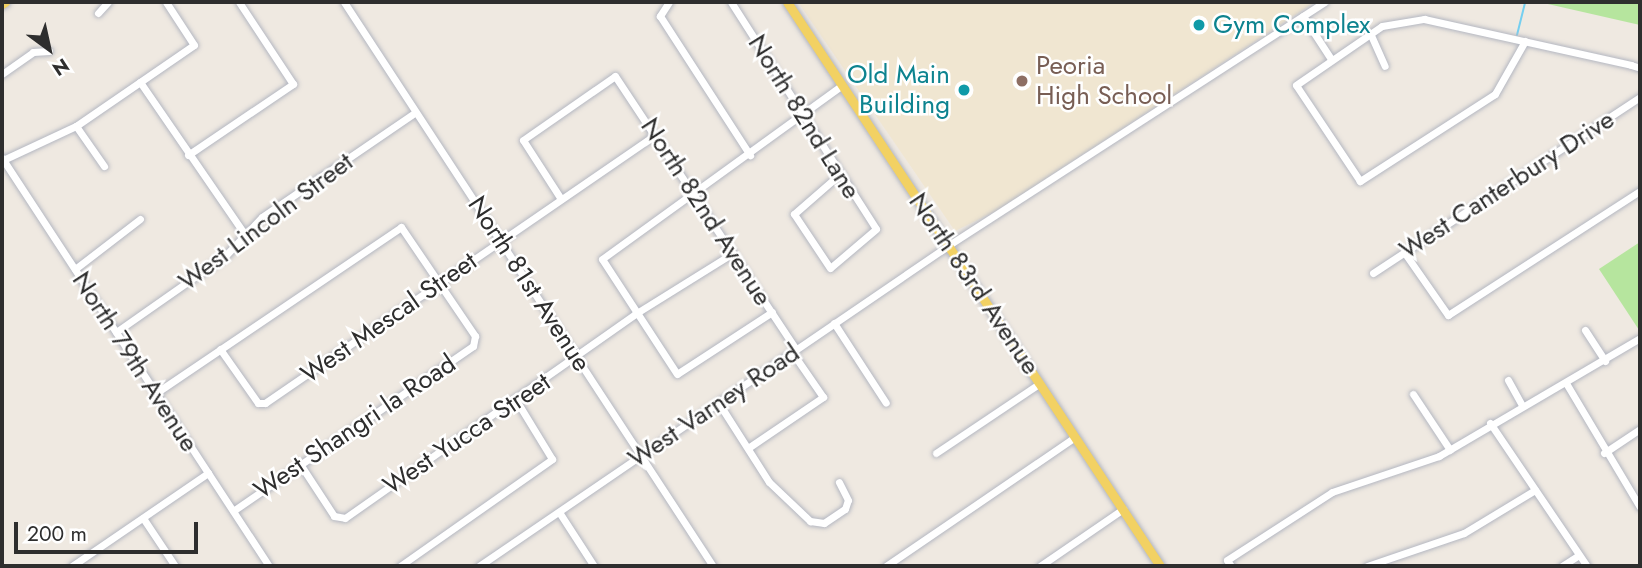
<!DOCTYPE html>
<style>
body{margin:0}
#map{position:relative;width:1642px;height:568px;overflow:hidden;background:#efe9e1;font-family:Jost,sans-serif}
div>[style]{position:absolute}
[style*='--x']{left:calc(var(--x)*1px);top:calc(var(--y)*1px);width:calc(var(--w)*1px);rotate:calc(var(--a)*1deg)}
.education>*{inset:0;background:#f0e6d1}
.green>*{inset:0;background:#b6e59e}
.stream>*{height:2px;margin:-1px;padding:0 1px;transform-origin:1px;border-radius:1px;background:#75cff0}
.roads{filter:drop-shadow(0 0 2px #b4b7c1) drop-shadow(0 0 2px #b4b7c1)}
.minor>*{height:7px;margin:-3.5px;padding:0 3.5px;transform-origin:3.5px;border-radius:3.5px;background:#fff}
.major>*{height:9px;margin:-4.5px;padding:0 4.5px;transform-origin:4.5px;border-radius:4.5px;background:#f2d163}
.dots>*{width:19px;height:19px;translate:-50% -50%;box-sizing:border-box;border:4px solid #fff;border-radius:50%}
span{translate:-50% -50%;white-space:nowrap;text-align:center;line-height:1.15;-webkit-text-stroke:5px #fff;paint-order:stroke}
.culture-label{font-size:26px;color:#0d838f}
.left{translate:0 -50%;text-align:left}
.right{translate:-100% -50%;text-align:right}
.education-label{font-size:26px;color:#785e54}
.street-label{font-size:26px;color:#2e2e2e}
.frame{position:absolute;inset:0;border:4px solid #2e2e2e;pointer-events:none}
.north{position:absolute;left:14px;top:14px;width:70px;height:70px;-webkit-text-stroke:5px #fff;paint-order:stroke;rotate:147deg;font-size:19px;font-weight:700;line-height:28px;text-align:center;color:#2e2e2e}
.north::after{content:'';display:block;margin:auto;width:24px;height:32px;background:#2e2e2e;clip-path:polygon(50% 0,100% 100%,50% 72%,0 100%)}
.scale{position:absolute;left:14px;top:522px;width:184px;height:32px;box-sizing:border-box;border:4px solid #2e2e2e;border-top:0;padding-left:9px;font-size:21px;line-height:24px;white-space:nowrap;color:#2e2e2e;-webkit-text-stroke:5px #fff;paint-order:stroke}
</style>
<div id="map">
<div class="education">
<div style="clip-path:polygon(798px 2px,1315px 2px,996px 211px,955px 231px)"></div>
</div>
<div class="green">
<div style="clip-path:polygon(1539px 2px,1640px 2px,1640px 25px)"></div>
<div style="clip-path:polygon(1640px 242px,1640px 329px,1639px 330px,1599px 269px)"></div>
</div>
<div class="stream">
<div style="--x:1517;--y:35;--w:34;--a:-76"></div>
</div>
<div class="roads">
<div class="minor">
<div style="--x:344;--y:2;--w:674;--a:56.81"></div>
<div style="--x:669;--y:2;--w:17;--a:123"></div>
<div style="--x:660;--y:16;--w:166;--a:57.1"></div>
<div style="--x:731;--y:2;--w:269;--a:57.4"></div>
<div style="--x:876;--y:229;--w:60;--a:139.7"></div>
<div style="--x:830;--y:268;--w:65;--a:-123.7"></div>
<div style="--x:794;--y:214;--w:61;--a:-41"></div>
<div style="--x:98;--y:13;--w:15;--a:-48"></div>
<div style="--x:1303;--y:16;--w:51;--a:56.9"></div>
<div style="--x:1370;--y:33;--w:36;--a:66"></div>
<div style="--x:1525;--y:41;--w:61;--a:119.5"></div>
<div style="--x:1495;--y:94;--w:161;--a:147.2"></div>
<div style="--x:1360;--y:181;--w:115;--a:-123.7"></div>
<div style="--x:1296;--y:85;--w:104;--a:-34.5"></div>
<div style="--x:1382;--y:26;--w:43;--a:-9.5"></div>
<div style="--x:1424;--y:19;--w:212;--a:12.5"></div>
<div style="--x:1631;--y:65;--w:9;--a:18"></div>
<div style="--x:2;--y:74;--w:38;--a:-35"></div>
<div style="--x:33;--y:52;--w:16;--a:-4"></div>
<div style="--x:140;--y:82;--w:186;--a:55.5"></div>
<div style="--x:76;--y:126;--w:49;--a:55"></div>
<div style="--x:188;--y:155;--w:127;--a:-34.1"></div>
<div style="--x:293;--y:84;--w:98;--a:-123.4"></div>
<div style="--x:2;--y:158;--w:488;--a:56.8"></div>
<div style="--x:3;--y:160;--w:81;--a:-25"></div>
<div style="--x:76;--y:126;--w:143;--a:-34.5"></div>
<div style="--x:194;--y:45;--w:51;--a:-123.1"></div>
<div style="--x:561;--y:199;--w:70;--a:-122.8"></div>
<div style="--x:523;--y:140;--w:112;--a:-34.8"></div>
<div style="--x:615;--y:76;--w:328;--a:56.5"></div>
<div style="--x:1404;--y:252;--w:77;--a:55.1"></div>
<div style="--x:1448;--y:315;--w:229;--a:-32.9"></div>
<div style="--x:75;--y:269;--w:82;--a:-37.6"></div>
<div style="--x:1373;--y:273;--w:320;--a:-33.4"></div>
<div style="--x:772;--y:312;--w:113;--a:146.9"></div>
<div style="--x:677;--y:374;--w:137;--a:-123.1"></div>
<div style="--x:602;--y:259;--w:296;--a:-35.9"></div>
<div style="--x:834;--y:323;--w:95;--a:57"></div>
<div style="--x:1585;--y:330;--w:37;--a:57"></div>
<div style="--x:116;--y:332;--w:134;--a:-35"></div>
<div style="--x:226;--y:255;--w:52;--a:-46.5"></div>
<div style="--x:262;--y:217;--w:186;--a:-34.3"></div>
<div style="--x:220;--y:349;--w:66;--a:54.9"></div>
<div style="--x:258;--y:403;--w:7;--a:0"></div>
<div style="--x:265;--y:403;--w:473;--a:-34.5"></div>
<div style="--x:1508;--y:380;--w:29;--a:61"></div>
<div style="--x:1566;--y:383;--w:144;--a:59.2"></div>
<div style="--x:156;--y:393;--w:296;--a:-34.1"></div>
<div style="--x:401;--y:227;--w:132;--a:55.8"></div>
<div style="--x:475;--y:336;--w:10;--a:101"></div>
<div style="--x:473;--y:346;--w:291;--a:145.5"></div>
<div style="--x:1413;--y:394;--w:67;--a:56.5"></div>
<div style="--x:718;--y:402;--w:95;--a:57.5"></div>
<div style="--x:769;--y:482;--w:57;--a:43.6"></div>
<div style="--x:810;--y:521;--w:14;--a:8"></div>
<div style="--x:824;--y:523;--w:25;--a:-34"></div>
<div style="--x:845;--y:509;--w:9;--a:-72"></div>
<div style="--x:848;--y:500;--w:20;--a:-117"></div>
<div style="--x:1490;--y:423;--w:173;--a:55.9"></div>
<div style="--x:748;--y:448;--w:91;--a:-34.2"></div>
<div style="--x:823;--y:397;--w:55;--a:-124.6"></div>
<div style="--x:936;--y:453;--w:125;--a:-33.9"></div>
<div style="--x:1604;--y:453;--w:43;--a:-33.7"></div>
<div style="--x:300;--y:464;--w:62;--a:56.8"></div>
<div style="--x:334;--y:516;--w:11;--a:10"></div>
<div style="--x:345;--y:518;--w:355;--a:-35.1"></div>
<div style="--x:635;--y:314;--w:115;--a:-31.9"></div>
<div style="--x:559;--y:512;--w:64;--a:57.1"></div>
<div style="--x:143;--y:518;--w:58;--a:56.3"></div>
<div style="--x:72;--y:566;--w:165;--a:-34.4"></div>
<div style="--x:400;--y:566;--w:186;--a:-35.1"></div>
<div style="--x:552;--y:459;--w:69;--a:-121.4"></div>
<div style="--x:479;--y:566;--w:569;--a:-34.33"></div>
<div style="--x:949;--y:245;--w:447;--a:-32.9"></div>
<div style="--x:886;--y:566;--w:229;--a:-34.3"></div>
<div style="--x:1040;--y:566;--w:101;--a:-34.5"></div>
<div style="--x:1231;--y:566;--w:7;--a:-124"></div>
<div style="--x:1227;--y:560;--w:125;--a:-32.9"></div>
<div style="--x:1332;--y:492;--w:113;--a:-18.6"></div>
<div style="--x:1439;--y:456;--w:233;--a:-30.4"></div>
<div style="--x:1367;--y:566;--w:102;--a:-18.8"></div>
<div style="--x:1464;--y:533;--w:83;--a:-31.2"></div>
<div style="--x:1562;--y:566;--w:20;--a:-33"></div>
</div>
<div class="major">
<div style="--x:787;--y:2;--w:676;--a:56.52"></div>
<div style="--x:2;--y:4;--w:4;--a:-34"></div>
</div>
</div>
<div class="dots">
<div style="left:1199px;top:25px;background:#0f9aa8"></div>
<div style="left:1022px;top:81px;background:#8d6e63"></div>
<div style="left:964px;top:90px;background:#0f9aa8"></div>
</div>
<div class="culture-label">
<span class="left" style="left:1213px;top:25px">Gym Complex</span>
<span class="right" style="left:950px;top:90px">Old Main<br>Building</span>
</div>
<div class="education-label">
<span class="left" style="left:1036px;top:81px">Peoria<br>High School</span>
</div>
<div class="street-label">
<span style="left:804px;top:117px;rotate:58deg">North 82nd Lane</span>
<span style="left:1507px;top:185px;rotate:-33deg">West Canterbury Drive</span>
<span style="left:706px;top:212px;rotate:57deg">North 82nd Avenue</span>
<span style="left:266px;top:222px;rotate:-37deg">West Lincoln Street</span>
<span style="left:529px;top:284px;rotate:57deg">North 81st Avenue</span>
<span style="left:974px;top:284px;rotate:56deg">North 83rd Avenue</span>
<span style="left:389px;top:318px;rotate:-35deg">West Mescal Street</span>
<span style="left:135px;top:362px;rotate:57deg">North 79th Avenue</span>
<span style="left:714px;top:406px;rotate:-34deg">West Varney Road</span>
<span style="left:355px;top:427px;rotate:-34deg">West Shangri la Road</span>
<span style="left:467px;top:434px;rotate:-34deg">West Yucca Street</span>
</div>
<div class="frame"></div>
<div class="north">N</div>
<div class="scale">200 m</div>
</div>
